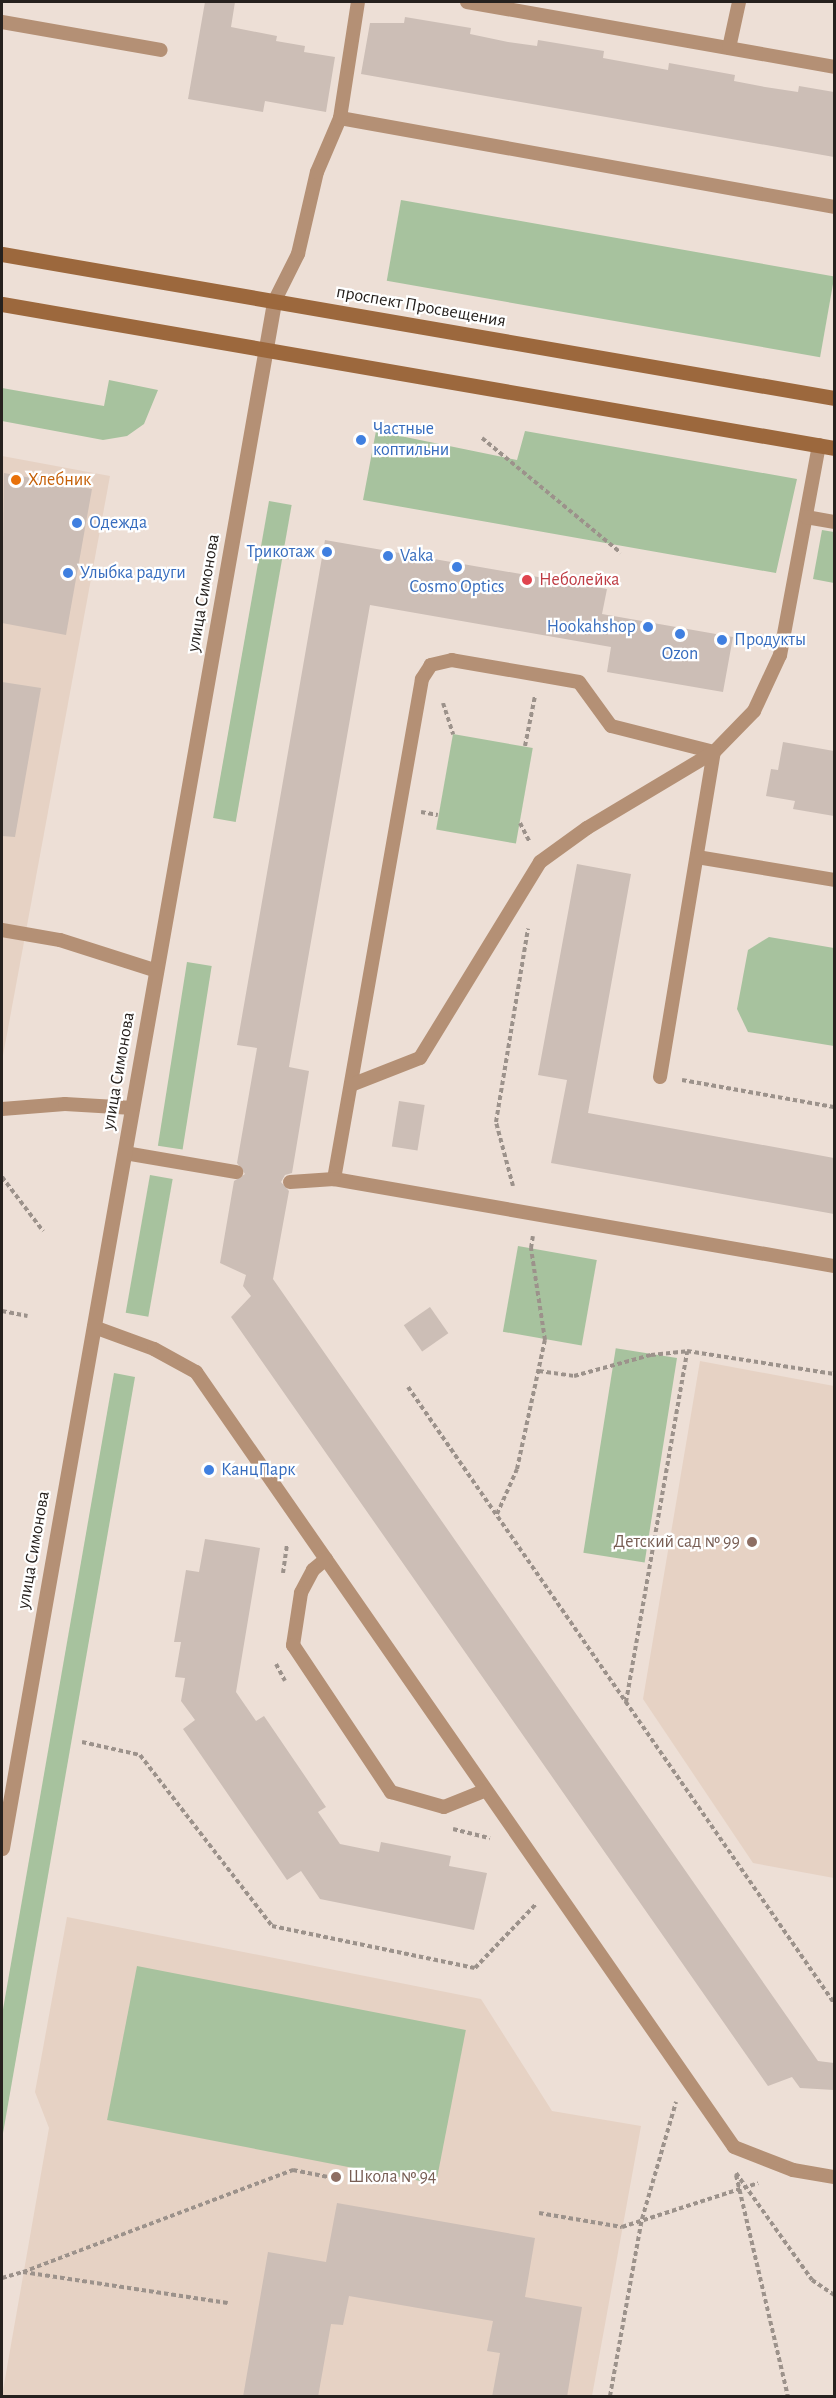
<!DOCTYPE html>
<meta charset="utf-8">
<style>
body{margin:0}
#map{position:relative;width:836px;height:2398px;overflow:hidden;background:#eddfd6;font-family:"Alegreya Sans",sans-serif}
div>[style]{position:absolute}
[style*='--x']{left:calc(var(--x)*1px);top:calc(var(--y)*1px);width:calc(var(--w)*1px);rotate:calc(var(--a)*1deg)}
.built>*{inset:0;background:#e6d2c4}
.green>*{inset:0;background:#a7c29e;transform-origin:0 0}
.building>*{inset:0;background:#ccbeb6;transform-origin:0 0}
.path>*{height:4px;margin-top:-2px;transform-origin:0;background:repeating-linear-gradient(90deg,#9c928b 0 4.5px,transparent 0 7.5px)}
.lane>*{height:14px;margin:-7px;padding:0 7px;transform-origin:7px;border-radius:7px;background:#b49075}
.street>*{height:15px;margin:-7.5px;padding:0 7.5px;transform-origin:7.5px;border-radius:7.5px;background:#b49075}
.secondary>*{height:15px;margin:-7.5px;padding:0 7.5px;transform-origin:7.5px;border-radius:7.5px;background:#9c683d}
.dots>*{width:16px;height:16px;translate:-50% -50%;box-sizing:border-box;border:3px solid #fff;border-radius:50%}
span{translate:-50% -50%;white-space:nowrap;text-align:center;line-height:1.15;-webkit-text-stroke:4.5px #fff;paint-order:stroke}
.street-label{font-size:18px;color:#26211e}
.shop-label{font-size:18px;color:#366cbe}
.left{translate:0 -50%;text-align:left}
.right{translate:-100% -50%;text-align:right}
.food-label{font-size:18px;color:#c56008}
.health-label{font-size:18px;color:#be3a42}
.education-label{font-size:18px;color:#785e54}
.frame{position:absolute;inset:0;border:3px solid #26211e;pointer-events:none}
</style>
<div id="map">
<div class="built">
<div style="clip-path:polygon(2px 456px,110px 476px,2px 1061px)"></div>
<div style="clip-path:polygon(700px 1361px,834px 1386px,834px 1878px,753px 1863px,643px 1699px)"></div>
<div style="clip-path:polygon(67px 1917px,481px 1999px,552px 2111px,641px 2126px,592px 2396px,2px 2396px,49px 2128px,35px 2092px)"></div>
</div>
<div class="green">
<div style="left:401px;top:200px;width:440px;height:82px;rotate:10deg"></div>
<div style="clip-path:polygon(109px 380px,158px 390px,144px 424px,127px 436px,103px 440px,2px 421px,2px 388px,104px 406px)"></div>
<div style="clip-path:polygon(376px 431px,517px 460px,525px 431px,797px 479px,776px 573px,363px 500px)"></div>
<div style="left:269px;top:501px;width:23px;height:322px;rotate:10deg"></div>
<div style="clip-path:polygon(822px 530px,834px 532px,834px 583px,813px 579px)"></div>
<div style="left:453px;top:734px;width:81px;height:97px;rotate:10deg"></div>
<div style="clip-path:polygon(769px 937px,834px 948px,834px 1046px,748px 1032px,737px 1009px,748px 950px)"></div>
<div style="left:187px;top:962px;width:25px;height:186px;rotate:9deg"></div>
<div style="left:150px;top:1175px;width:23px;height:140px;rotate:10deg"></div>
<div style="left:518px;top:1246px;width:80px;height:87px;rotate:10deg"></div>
<div style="left:677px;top:1358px;width:207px;height:62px;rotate:99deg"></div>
<div style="clip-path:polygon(114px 1373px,135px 1377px,2px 2139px,2px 2015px)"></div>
<div style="left:137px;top:1966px;width:335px;height:157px;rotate:11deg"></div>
</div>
<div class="building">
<div style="clip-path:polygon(205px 2px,235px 2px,231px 27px,277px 36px,276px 41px,305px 46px,304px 52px,335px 57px,326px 112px,265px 101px,263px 112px,188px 99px)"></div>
<div style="clip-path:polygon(405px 17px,471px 28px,470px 34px,508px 42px,537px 46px,538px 40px,604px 51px,603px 58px,652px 67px,668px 70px,669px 63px,735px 75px,734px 81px,765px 87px,798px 92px,799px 86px,834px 92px,834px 157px,361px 74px,370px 23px,404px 23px)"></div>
<div style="clip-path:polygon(4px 473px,92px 489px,66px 635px,2px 623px)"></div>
<div style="clip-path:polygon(325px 540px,607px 589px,602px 614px,733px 637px,723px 692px,607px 672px,611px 647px,370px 605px,289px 1067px,309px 1071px,292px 1173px,285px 1175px,281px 1182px,289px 1191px,273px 1279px,818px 2061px,834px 2063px,834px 2090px,800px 2088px,792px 2077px,768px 2086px,231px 1317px,251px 1296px,243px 1286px,246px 1275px,220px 1263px,234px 1181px,245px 1174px,237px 1163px,257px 1048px,237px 1045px)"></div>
<div style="clip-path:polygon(2px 682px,41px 688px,15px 837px,2px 836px)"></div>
<div style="clip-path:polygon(783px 742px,834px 751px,834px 816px,793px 809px,795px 801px,766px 796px,771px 769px,778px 770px)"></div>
<div style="clip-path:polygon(577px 864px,631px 874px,588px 1113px,834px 1158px,834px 1214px,551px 1163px,567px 1080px,538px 1075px)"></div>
<div style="left:399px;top:1101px;width:26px;height:46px;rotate:9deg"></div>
<div style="left:430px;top:1307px;width:32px;height:32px;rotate:55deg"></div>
<div style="clip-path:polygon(205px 1539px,260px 1548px,236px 1692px,256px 1721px,264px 1716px,326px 1807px,318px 1812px,340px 1844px,379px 1852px,381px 1842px,451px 1856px,449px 1866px,487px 1873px,474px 1930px,320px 1899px,301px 1871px,287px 1880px,183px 1729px,195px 1720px,181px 1701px,185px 1678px,175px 1677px,181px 1642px,174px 1642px,186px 1570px,199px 1572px)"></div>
<div style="clip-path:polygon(337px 2203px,535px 2238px,525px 2297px,582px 2307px,567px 2397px,492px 2397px,500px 2353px,487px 2351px,493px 2321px,349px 2296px,343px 2325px,331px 2324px,318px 2397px,243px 2397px,268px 2252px,326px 2262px)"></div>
</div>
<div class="path">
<div style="--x:482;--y:438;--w:180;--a:39.6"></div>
<div style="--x:443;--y:703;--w:33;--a:72"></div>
<div style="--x:525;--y:746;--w:51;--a:-78.7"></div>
<div style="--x:421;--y:812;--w:17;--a:10"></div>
<div style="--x:520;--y:823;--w:20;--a:63"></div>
<div style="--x:682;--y:1080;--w:154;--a:10.1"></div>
<div style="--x:2;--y:1177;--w:68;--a:52.8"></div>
<div style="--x:513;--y:1186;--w:66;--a:-104.9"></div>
<div style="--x:496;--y:1122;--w:196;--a:-80.6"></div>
<div style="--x:2;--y:1311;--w:26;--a:11"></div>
<div style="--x:539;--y:1371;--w:35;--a:8"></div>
<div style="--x:574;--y:1376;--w:80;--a:-15.3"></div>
<div style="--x:651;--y:1355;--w:36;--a:-6"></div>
<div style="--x:687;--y:1351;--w:149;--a:8.9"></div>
<div style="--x:408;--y:1387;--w:749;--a:55.33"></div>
<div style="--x:497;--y:1514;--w:49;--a:-66"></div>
<div style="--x:517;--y:1469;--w:132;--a:-77.8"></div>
<div style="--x:545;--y:1340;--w:93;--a:-98.7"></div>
<div style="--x:531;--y:1248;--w:12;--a:-81"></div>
<div style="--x:283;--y:1573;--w:28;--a:-82"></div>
<div style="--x:276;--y:1664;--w:19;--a:62"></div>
<div style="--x:626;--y:1702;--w:356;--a:-80.1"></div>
<div style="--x:82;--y:1742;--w:59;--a:12.6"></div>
<div style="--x:140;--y:1755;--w:216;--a:52.3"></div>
<div style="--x:272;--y:1926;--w:207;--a:11.7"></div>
<div style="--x:475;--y:1968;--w:88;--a:-46.4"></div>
<div style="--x:453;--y:1829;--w:38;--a:14"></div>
<div style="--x:736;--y:2173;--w:131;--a:54.6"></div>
<div style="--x:812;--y:2280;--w:27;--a:34"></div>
<div style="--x:736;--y:2175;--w:227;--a:76.8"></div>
<div style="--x:539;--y:2213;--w:84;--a:9.6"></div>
<div style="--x:622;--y:2227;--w:143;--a:-17.9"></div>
<div style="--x:23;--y:2272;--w:289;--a:-20.7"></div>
<div style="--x:293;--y:2170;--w:41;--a:11.3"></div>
<div style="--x:2;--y:2278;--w:22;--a:-16"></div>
<div style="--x:23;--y:2272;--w:207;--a:8.6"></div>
<div style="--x:610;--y:2396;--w:180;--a:-79.8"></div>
<div style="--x:642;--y:2219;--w:122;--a:-73.8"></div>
</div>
<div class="lane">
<div style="--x:467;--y:2;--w:373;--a:10"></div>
<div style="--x:2;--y:22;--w:161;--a:10"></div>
<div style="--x:729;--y:48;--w:47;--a:-77.7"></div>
<div style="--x:340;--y:118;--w:502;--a:10.21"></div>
<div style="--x:274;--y:302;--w:54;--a:-63.4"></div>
<div style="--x:298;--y:254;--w:84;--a:-77"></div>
<div style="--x:317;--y:172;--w:59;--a:-66.9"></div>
<div style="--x:340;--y:118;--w:117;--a:-81.2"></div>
<div style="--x:819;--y:445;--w:214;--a:100.5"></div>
<div style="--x:780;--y:655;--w:62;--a:114.9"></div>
<div style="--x:754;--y:711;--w:57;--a:134.3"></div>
<div style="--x:714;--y:752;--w:106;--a:-165.8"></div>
<div style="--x:611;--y:726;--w:54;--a:-126"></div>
<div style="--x:579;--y:682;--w:129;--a:-170.2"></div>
<div style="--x:452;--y:660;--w:22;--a:167"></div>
<div style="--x:431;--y:665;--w:17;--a:123"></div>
<div style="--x:422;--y:679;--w:508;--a:99.98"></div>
<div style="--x:334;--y:1179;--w:508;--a:9.87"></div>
<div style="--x:806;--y:517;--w:28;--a:10"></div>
<div style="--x:697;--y:857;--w:139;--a:9.5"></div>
<div style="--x:2;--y:930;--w:59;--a:9.8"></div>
<div style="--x:60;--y:940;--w:102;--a:17.7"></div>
<div style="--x:660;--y:1077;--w:329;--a:-80.6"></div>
<div style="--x:351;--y:1085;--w:74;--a:-21.4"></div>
<div style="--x:420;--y:1058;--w:230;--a:-58.5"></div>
<div style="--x:540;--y:862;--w:58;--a:-35.9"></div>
<div style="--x:587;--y:828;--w:148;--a:-30.9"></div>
<div style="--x:2;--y:1109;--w:63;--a:-4.5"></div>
<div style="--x:65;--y:1104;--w:68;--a:3.4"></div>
<div style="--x:125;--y:1153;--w:113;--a:9.7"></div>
<div style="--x:290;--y:1182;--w:44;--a:-3.9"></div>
<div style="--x:94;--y:1327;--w:64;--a:20.1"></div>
<div style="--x:154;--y:1349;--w:48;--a:28.7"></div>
<div style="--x:196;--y:1372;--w:943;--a:55.23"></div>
<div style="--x:734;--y:2147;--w:63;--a:21.3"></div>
<div style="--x:793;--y:2170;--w:42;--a:9.7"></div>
<div style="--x:326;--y:1559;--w:17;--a:140"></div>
<div style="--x:313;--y:1570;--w:26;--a:118"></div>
<div style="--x:301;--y:1593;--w:53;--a:98.7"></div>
<div style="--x:293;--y:1645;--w:177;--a:56.3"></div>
<div style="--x:391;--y:1792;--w:55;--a:15.8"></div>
<div style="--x:444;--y:1807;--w:45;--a:-22"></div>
</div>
<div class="street">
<div style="--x:2;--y:1848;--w:1570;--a:-80.02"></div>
</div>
<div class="secondary">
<div style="--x:2;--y:254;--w:844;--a:9.82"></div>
<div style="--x:2;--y:304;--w:844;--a:9.82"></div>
</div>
<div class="dots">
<div style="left:361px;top:440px;background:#3f7fe0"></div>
<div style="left:16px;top:480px;background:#e8710a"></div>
<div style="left:77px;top:523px;background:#3f7fe0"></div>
<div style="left:327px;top:552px;background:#3f7fe0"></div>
<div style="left:388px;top:556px;background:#3f7fe0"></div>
<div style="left:457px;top:567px;background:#3f7fe0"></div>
<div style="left:68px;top:573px;background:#3f7fe0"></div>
<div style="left:527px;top:580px;background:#e0444e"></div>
<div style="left:648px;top:627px;background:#3f7fe0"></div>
<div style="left:680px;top:634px;background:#3f7fe0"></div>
<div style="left:722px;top:640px;background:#3f7fe0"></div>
<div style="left:209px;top:1470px;background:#3f7fe0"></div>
<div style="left:752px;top:1542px;background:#8d6e63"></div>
<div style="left:336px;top:2177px;background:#8d6e63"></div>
</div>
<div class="street-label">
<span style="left:421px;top:307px;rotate:10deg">проспект Просвещения</span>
<span style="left:204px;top:593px;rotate:-80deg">улица Симонова</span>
<span style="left:119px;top:1071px;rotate:-80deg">улица Симонова</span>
<span style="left:34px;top:1550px;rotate:-80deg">улица Симонова</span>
</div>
<div class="shop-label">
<span class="left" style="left:373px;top:440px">Частные<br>коптильни</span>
<span class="left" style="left:89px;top:523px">Одежда</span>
<span class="right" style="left:315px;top:552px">Трикотаж</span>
<span class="left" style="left:400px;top:556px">Vaka</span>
<span class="left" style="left:80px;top:573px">Улыбка радуги</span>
<span style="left:457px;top:587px">Cosmo Optics</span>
<span class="right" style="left:636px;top:627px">Hookahshop</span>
<span class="left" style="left:734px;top:640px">Продукты</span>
<span style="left:680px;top:654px">Ozon</span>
<span class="left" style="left:221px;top:1470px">КанцПарк</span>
</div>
<div class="food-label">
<span class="left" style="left:28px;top:480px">Хлебник</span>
</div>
<div class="health-label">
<span class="left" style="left:539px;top:580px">Неболейка</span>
</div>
<div class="education-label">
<span class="right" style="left:740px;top:1542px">Детский сад № 99</span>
<span class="left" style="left:348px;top:2177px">Школа № 94</span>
</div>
<div class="frame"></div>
</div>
